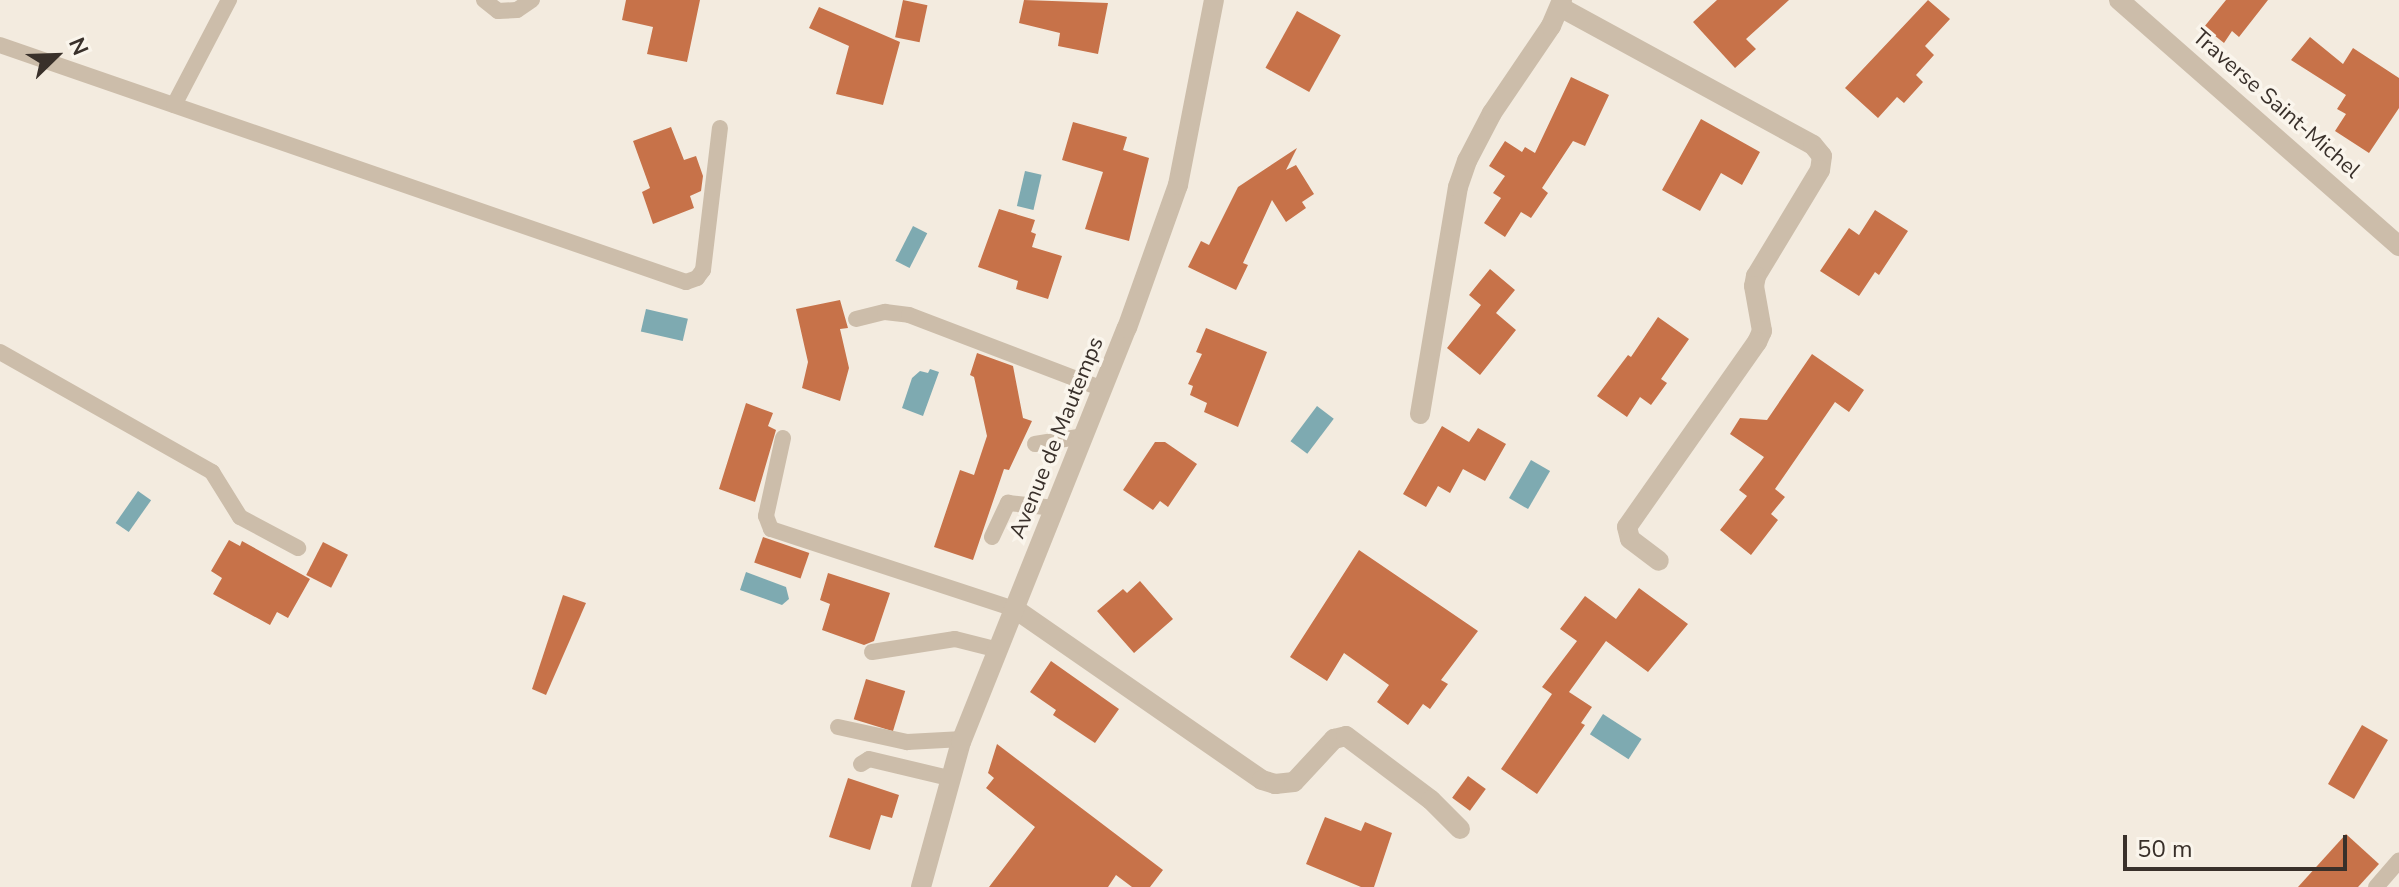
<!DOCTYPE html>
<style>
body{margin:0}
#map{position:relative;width:2399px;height:887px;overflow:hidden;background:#f3ebdf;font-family:"Nunito Sans",sans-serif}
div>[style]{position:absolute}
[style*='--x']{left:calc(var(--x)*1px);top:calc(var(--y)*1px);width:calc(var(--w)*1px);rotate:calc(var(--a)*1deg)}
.water>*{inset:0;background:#7eaab1;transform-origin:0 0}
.building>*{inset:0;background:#c77249;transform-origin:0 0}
.service>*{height:16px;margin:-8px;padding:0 8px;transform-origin:8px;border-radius:8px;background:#ccbdaa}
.minor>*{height:20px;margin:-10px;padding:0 10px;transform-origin:10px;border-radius:10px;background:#ccbdaa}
span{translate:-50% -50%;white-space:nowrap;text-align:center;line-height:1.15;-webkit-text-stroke:7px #faf5ec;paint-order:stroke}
.street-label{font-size:22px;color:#39302a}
.north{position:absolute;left:16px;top:16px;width:80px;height:80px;-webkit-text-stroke:6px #faf5ec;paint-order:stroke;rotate:67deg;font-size:22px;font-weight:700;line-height:32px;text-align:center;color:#39302a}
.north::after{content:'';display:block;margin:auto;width:28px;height:36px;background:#39302a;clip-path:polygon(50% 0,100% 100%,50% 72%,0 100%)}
.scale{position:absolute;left:2123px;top:835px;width:224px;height:36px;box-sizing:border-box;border:4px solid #39302a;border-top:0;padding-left:10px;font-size:24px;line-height:28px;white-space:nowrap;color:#39302a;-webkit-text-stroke:6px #faf5ec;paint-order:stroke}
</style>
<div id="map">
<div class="water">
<div style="left:1025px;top:171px;width:17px;height:36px;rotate:13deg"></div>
<div style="left:913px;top:226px;width:16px;height:39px;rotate:27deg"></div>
<div style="left:646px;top:309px;width:43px;height:23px;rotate:13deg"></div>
<div style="clip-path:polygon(930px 369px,939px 372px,923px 416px,902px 408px,912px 378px,920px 371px,928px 373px)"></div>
<div style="left:1317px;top:406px;width:21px;height:44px;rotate:37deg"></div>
<div style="left:1531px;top:460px;width:22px;height:44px;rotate:30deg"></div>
<div style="left:138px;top:491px;width:16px;height:39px;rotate:35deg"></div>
<div style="clip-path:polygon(746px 572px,786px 587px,789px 599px,782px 605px,740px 590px)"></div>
<div style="left:1603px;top:714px;width:46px;height:24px;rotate:33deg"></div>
</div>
<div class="building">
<div style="clip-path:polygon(626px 0,700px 0,687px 62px,647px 54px,653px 27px,622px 20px)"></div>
<div style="left:903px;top:0;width:25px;height:38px;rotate:12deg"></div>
<div style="clip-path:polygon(1024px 0,1108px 3px,1098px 54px,1058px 46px,1060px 33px,1019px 23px)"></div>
<div style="clip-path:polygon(1717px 0,1789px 0,1746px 39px,1756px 49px,1735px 68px,1693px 22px)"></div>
<div style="clip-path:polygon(1928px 0,1950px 19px,1925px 46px,1934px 55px,1916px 75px,1923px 82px,1904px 103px,1897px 97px,1878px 118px,1845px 88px)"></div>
<div style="clip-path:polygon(2226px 0,2268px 0,2239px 37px,2232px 31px,2224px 43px,2204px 27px)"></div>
<div style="clip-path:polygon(819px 7px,900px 42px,883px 105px,836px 94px,849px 46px,809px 28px)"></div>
<div style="left:1297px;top:11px;width:50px;height:65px;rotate:29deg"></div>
<div style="clip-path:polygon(2310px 37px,2343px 64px,2353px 48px,2399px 78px,2399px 108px,2369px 153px,2335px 131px,2346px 114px,2337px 109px,2346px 95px,2291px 60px)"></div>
<div style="clip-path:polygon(1571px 77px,1609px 95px,1585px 146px,1573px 141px,1542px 188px,1548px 193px,1531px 218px,1521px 212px,1505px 237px,1484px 223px,1501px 198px,1493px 193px,1505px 176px,1489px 166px,1505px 141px,1522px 152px,1525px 147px,1535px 153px)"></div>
<div style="clip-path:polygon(1701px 119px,1760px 152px,1742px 185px,1721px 173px,1700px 211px,1662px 190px)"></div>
<div style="clip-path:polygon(1073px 122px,1127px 137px,1123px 150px,1149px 158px,1129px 241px,1085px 229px,1103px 172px,1062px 160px)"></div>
<div style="clip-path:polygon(671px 127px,684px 160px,696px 156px,703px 176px,701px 191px,690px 196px,694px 208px,653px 224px,642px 192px,650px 188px,633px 141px)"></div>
<div style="clip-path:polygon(1297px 148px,1286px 170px,1296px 165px,1314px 194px,1302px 202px,1306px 208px,1286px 222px,1272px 200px,1243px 263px,1248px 265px,1236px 290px,1188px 267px,1201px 241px,1209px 245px,1238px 187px)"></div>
<div style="clip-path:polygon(999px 209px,1035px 220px,1031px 232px,1036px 234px,1032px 247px,1062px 256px,1048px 299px,1016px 289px,1018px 281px,978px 267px)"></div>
<div style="clip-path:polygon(1875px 210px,1908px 231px,1879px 275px,1875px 272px,1859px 296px,1820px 271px,1849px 228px,1859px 235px)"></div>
<div style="clip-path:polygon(1490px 269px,1515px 290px,1496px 313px,1516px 330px,1480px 375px,1447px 348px,1481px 305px,1469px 295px)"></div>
<div style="clip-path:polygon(840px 300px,848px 328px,840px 329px,849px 368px,840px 401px,802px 388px,808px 362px,796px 309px)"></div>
<div style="clip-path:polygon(1658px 317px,1689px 339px,1661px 379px,1667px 383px,1651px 405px,1640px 397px,1627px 417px,1597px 396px,1628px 355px,1631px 357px)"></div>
<div style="clip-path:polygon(1206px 328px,1267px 352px,1238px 427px,1204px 412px,1207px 403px,1190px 395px,1193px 386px,1188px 384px,1202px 354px,1196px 352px)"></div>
<div style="clip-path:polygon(977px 353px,1013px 366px,1023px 418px,1032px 421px,1009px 470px,1004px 469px,973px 560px,934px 547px,960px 470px,974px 475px,987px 436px,974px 377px,970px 375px)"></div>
<div style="clip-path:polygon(1812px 354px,1864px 390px,1849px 412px,1835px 402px,1775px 489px,1785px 497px,1771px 514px,1778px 520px,1751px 555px,1720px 530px,1747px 496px,1739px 490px,1764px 457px,1730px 434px,1740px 418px,1767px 420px)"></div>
<div style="clip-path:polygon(746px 403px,773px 413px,768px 426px,776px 430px,755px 502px,719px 489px)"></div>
<div style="clip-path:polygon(1442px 426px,1469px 442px,1478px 428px,1506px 444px,1485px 481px,1463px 469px,1450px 493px,1438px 486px,1426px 507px,1403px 494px)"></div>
<div style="clip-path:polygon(1155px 442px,1165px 442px,1197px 464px,1168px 507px,1160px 501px,1153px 510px,1123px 490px)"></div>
<div style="left:763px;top:537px;width:49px;height:27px;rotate:19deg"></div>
<div style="clip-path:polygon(229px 540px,240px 546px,242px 541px,310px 579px,288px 618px,277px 612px,270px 625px,213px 594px,222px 578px,211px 571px)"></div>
<div style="left:323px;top:542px;width:28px;height:37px;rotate:27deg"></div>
<div style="clip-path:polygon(1359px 550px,1478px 631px,1441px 680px,1448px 684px,1430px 709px,1423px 704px,1408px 725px,1377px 702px,1389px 685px,1344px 653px,1327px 681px,1290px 657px)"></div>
<div style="clip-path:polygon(828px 573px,890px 593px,874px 641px,864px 645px,822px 630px,830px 604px,820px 600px)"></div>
<div style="clip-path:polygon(1140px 581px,1173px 619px,1134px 653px,1097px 611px,1123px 589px,1127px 593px)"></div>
<div style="clip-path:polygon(1639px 588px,1688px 624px,1648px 672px,1606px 641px,1569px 692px,1592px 707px,1581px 723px,1585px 725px,1537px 794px,1501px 769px,1552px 694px,1542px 687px,1577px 641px,1560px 629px,1585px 596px,1616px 619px)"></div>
<div style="clip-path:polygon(563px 595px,586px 603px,546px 695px,532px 689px)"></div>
<div style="clip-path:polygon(1051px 661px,1119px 709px,1095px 743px,1053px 715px,1056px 710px,1030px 692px)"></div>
<div style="left:866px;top:679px;width:41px;height:42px;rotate:17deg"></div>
<div style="left:2362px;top:725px;width:30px;height:68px;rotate:30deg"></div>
<div style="clip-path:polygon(997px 744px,1163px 870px,1150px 887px,1132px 887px,1116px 875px,1108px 887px,989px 887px,1035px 827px,986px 788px,994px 778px,988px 773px)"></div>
<div style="left:1468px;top:776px;width:22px;height:27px;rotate:36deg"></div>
<div style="clip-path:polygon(848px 778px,899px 795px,892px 818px,881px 815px,870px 850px,829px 837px)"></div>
<div style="clip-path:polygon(1325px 817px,1361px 831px,1365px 822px,1392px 833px,1374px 887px,1361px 887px,1306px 864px)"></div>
<div style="clip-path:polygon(2346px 834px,2379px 864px,2358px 887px,2298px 887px)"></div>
</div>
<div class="service">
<div style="--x:484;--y:0;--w:18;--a:38"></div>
<div style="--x:498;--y:11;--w:19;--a:-3"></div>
<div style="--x:517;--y:10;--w:18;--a:-34"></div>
<div style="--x:0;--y:45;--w:726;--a:19.06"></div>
<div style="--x:686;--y:282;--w:12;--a:-20"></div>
<div style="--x:697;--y:278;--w:10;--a:-53"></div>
<div style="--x:703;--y:270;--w:143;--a:-83.2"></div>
<div style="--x:174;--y:105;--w:119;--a:-62.4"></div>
<div style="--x:856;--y:319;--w:30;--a:-14"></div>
<div style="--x:885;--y:312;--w:24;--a:7"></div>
<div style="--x:909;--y:315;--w:208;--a:20.9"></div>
<div style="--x:0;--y:352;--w:244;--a:29.5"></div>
<div style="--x:212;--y:472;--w:53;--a:58.1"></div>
<div style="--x:240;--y:517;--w:66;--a:28.1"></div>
<div style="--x:783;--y:438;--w:80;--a:102.3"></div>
<div style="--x:766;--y:516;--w:14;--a:69"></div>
<div style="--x:771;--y:529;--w:257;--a:18.2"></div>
<div style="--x:1035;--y:444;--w:50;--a:-9.3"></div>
<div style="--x:992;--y:537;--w:38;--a:-65"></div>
<div style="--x:1008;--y:503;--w:47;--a:6.1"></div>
<div style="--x:872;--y:652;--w:84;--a:-8.9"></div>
<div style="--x:955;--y:639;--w:44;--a:14.3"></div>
<div style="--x:838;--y:727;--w:71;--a:12.3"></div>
<div style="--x:907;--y:742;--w:56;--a:-3.1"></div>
<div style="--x:861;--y:764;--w:9;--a:-32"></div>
<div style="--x:869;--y:759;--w:82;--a:13.4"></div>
<div style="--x:2376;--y:887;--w:35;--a:-49"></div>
</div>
<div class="minor">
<div style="--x:2119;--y:0;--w:373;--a:41.3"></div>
<div style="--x:1560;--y:7;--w:288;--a:28.6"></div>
<div style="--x:1813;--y:145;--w:14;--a:51"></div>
<div style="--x:1822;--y:156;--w:14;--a:98"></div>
<div style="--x:1820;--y:170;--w:124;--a:121.1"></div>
<div style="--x:1756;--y:276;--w:10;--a:101"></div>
<div style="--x:1754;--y:286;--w:46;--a:79.9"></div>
<div style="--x:1762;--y:331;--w:12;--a:114"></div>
<div style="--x:1757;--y:342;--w:226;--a:125.1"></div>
<div style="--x:1627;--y:527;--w:12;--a:76"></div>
<div style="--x:1630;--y:539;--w:36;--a:37"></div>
<div style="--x:1420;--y:414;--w:230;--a:-80.5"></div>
<div style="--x:1458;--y:187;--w:28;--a:-71"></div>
<div style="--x:1467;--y:161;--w:54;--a:-62.5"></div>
<div style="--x:1492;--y:113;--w:105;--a:-55.9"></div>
<div style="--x:1551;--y:26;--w:28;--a:-67"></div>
<div style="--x:1015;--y:609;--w:300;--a:34.7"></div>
<div style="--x:1262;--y:780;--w:14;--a:17"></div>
<div style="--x:1275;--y:784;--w:19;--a:-6"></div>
<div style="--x:1294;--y:782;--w:59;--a:-47.1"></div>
<div style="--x:1334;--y:739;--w:12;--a:-14"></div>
<div style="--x:1346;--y:736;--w:106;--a:37"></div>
<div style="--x:1431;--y:800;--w:41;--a:45"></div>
<div style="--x:921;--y:887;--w:150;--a:-74.6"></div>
<div style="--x:961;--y:742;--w:446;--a:-68.2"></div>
<div style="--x:1127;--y:328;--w:152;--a:-70.4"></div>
<div style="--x:1178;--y:185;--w:188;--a:-79"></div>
</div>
<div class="street-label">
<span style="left:2276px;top:104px;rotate:41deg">Traverse Saint-Michel</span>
<span style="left:1057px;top:438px;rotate:-68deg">Avenue de Mautemps</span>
</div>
<div class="north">N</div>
<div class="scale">50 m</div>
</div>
